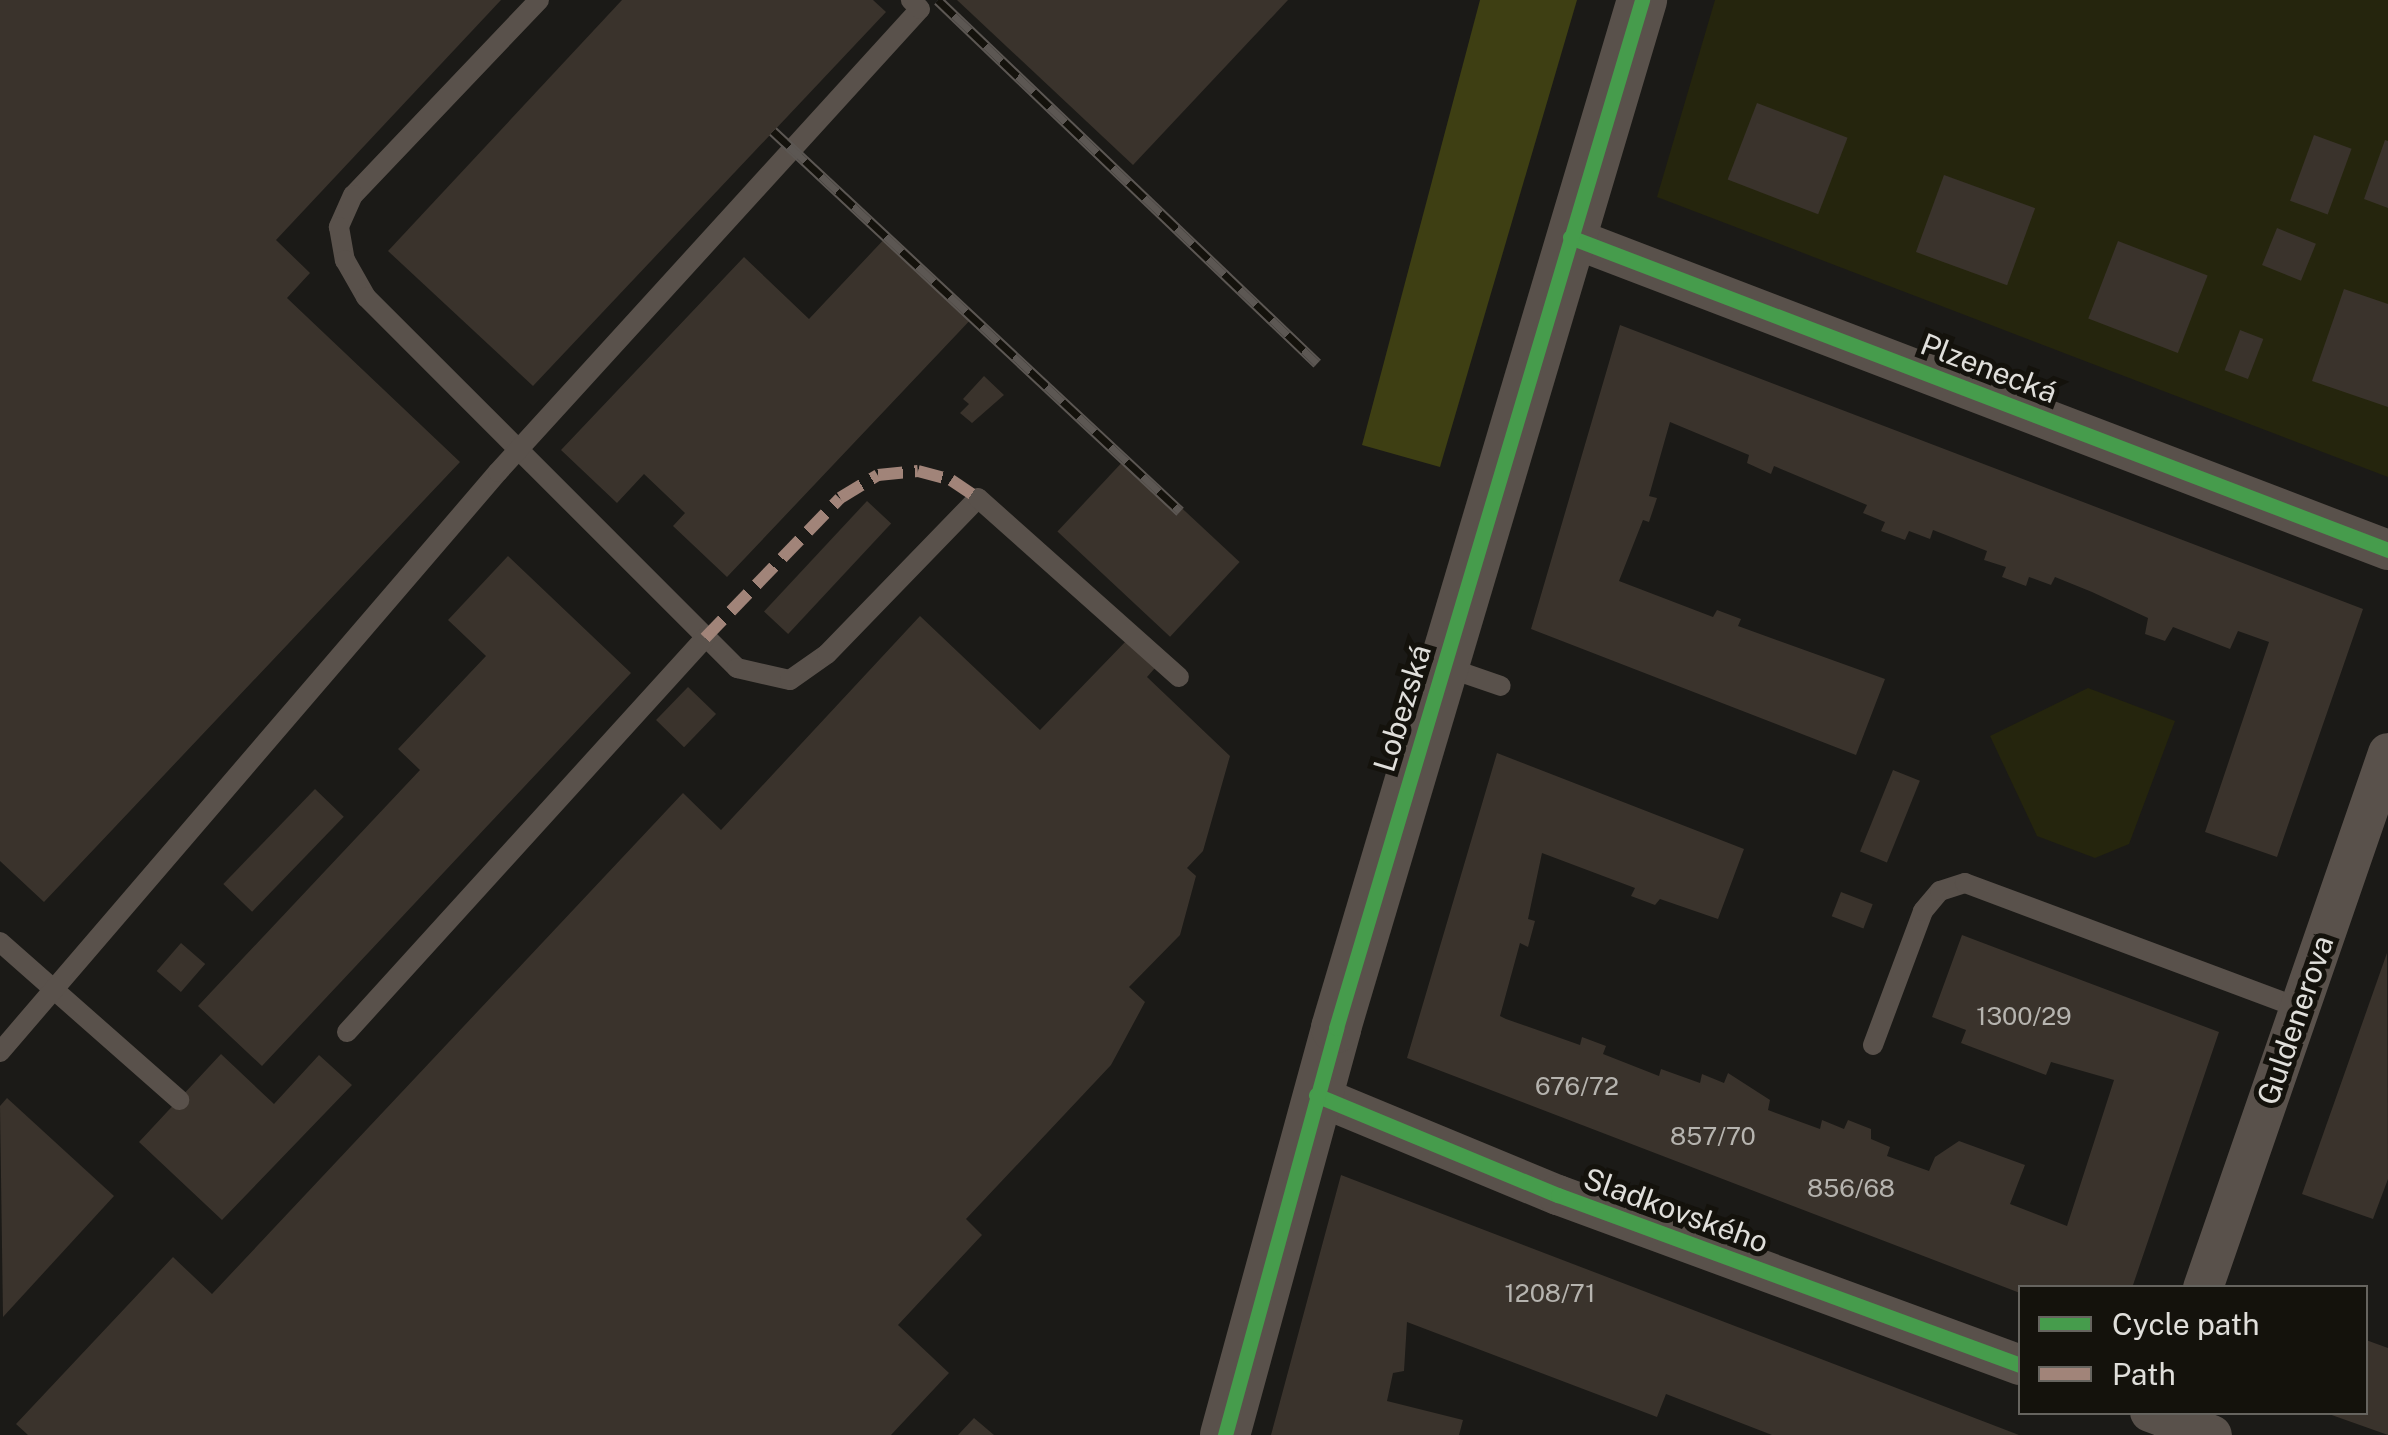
<!DOCTYPE html>
<meta charset="utf-8">
<style>
body{margin:0}
#map{position:relative;width:2388px;height:1435px;overflow:hidden;background:#1b1a17;font-family:"Public Sans",sans-serif}
div>[style]{position:absolute}
[style*='--x']{left:calc(var(--x)*1px);top:calc(var(--y)*1px);width:calc(var(--w)*1px);rotate:calc(var(--a)*1deg)}
.green>*{inset:0;background:#25250d}
.forest>*{inset:0;background:#3e3f13}
.building>*{inset:0;background:#3a332c;transform-origin:0 0}
.service>*{height:20px;margin:-10px;padding:0 10px;transform-origin:10px;border-radius:10px;background:#59514b}
.minor>*{height:40px;margin:-20px;padding:0 20px;transform-origin:20px;border-radius:20px;background:#59514b}
.tertiary>*{height:50px;margin:-25px;padding:0 25px;transform-origin:25px;border-radius:25px;background:#59514b}
.rail>*{height:11px;margin-top:-5.5px;transform-origin:0;background:repeating-linear-gradient(90deg,#14120c 0 22px,#5c5753 0 44px);box-sizing:border-box;border-block:2px solid #5c5753}
.quiet>*{height:12px;margin-top:-6px;transform-origin:0;background:repeating-linear-gradient(90deg,#a18479 0 25px,transparent 0 37px)}
.cycleway>*{height:15px;margin:-7.5px;padding:0 7.5px;transform-origin:7.5px;border-radius:7.5px;background:#469c4c}
span{translate:-50% -50%;white-space:nowrap;text-align:center;line-height:1.15;-webkit-text-stroke:10px #14120c;paint-order:stroke}
.number-label{font-size:25px;color:#b6b4af}
.number-label span{-webkit-text-stroke-width:0}
.street-label{font-size:30px;color:#e0dfdb}
.legend{position:absolute;left:2018px;top:1285px;width:350px;height:130px;box-sizing:border-box;background:#14120c;border:2px solid #66645f;margin:0;padding:12px 18px;list-style:none;font-size:30px;color:#e0dfdb}
.legend li{display:flex;align-items:center;gap:20px;height:50px}
.legend b{width:50px;border:2px solid #66645f}
</style>
<div id="map">
<div class="green">
<div style="clip-path:polygon(1715px 0,2388px 0,2388px 477px,1657px 197px)"></div>
<div style="clip-path:polygon(2088px 688px,2175px 721px,2129px 844px,2095px 858px,2037px 836px,1990px 736px)"></div>
</div>
<div class="forest">
<div style="clip-path:polygon(1480px 0,1577px 0,1440px 467px,1362px 445px)"></div>
</div>
<div class="building">
<div style="clip-path:polygon(0 0,501px 0,276px 240px,310px 273px,287px 298px,460px 462px,44px 902px,0 861px)"></div>
<div style="clip-path:polygon(622px 0,873px 0,886px 12px,533px 386px,388px 251px)"></div>
<div style="clip-path:polygon(957px 0,1288px 0,1133px 165px)"></div>
<div style="left:1757px;top:103px;width:97px;height:82px;rotate:21deg"></div>
<div style="left:2314px;top:135px;width:40px;height:70px;rotate:20deg"></div>
<div style="clip-path:polygon(2385px 140px,2388px 141px,2388px 208px,2364px 199px)"></div>
<div style="left:1944px;top:175px;width:97px;height:82px;rotate:20deg"></div>
<div style="left:2277px;top:228px;width:42px;height:40px;rotate:22deg"></div>
<div style="clip-path:polygon(889px 234px,975px 315px,727px 577px,673px 526px,685px 513px,644px 474px,617px 503px,561px 450px,744px 257px,809px 319px)"></div>
<div style="left:2118px;top:241px;width:96px;height:83px;rotate:21deg"></div>
<div style="clip-path:polygon(2344px 289px,2388px 304px,2388px 407px,2312px 381px)"></div>
<div style="clip-path:polygon(1620px 325px,2363px 609px,2277px 857px,2205px 832px,2269px 642px,2238px 631px,2230px 649px,2173px 627px,2165px 641px,2145px 634px,2148px 618px,2092px 592px,2055px 577px,2051px 585px,2029px 577px,2026px 586px,2002px 577px,2006px 567px,1984px 560px,1987px 551px,1933px 530px,1930px 539px,1909px 531px,1905px 540px,1881px 531px,1885px 522px,1863px 513px,1867px 505px,1774px 466px,1771px 474px,1747px 463px,1749px 455px,1670px 422px,1649px 496px,1657px 498px,1649px 522px,1643px 520px,1619px 581px,1713px 617px,1717px 610px,1741px 619px,1738px 626px,1885px 679px,1856px 755px,1531px 629px)"></div>
<div style="left:2240px;top:330px;width:25px;height:43px;rotate:21deg"></div>
<div style="clip-path:polygon(984px 376px,1004px 395px,972px 423px,960px 413px,969px 404px,963px 399px)"></div>
<div style="left:1127px;top:457px;width:154px;height:102px;rotate:43deg"></div>
<div style="left:867px;top:501px;width:33px;height:151px;rotate:43deg"></div>
<div style="clip-path:polygon(508px 556px,631px 673px,262px 1066px,198px 1006px,420px 770px,398px 749px,486px 656px,448px 620px)"></div>
<div style="clip-path:polygon(920px 616px,1040px 730px,1127px 640px,1155px 668px,1147px 677px,1230px 756px,1203px 851px,1187px 868px,1196px 876px,1180px 935px,1129px 987px,1145px 1002px,1111px 1065px,966px 1219px,982px 1235px,898px 1325px,949px 1373px,891px 1435px,28px 1435px,16px 1424px,173px 1257px,212px 1294px,683px 793px,721px 830px)"></div>
<div style="left:688px;top:687px;width:39px;height:46px;rotate:44deg"></div>
<div style="clip-path:polygon(1497px 753px,1744px 849px,1718px 919px,1660px 899px,1655px 905px,1631px 896px,1635px 888px,1542px 853px,1528px 919px,1535px 921px,1528px 947px,1520px 943px,1500px 1016px,1506px 1019px,1580px 1045px,1582px 1037px,1606px 1046px,1603px 1054px,1659px 1076px,1661px 1069px,1700px 1083px,1702px 1074px,1724px 1083px,1728px 1073px,1770px 1100px,1768px 1110px,1820px 1129px,1822px 1120px,1844px 1129px,1848px 1120px,1871px 1129px,1871px 1139px,1890px 1147px,1887px 1156px,1929px 1171px,1935px 1157px,1959px 1141px,2025px 1165px,2010px 1204px,2067px 1226px,2114px 1080px,2051px 1062px,2046px 1075px,1961px 1043px,1966px 1030px,1932px 1017px,1962px 935px,2219px 1032px,2132px 1288px,2020px 1288px,2020px 1293px,1407px 1058px)"></div>
<div style="left:1893px;top:770px;width:29px;height:88px;rotate:22deg"></div>
<div style="left:315px;top:789px;width:40px;height:132px;rotate:44deg"></div>
<div style="left:1841px;top:892px;width:34px;height:26px;rotate:21deg"></div>
<div style="left:181px;top:943px;width:32px;height:37px;rotate:41deg"></div>
<div style="clip-path:polygon(2387px 953px,2388px 1179px,2373px 1219px,2302px 1194px)"></div>
<div style="clip-path:polygon(221px 1054px,274px 1104px,319px 1055px,352px 1085px,222px 1220px,139px 1142px)"></div>
<div style="clip-path:polygon(7px 1098px,114px 1196px,3px 1317px,0 1106px)"></div>
<div style="clip-path:polygon(1341px 1175px,2019px 1435px,1772px 1435px,1666px 1394px,1657px 1417px,1407px 1322px,1404px 1371px,1393px 1373px,1387px 1401px,1463px 1420px,1459px 1435px,1271px 1435px)"></div>
<div style="clip-path:polygon(2366px 1340px,2388px 1348px,2388px 1435px,2326px 1413px,2366px 1412px)"></div>
<div style="clip-path:polygon(974px 1418px,994px 1435px,958px 1435px)"></div>
</div>
<div class="service">
<div style="--x:539;--y:0;--w:269;--a:133.6"></div>
<div style="--x:353;--y:195;--w:35;--a:114"></div>
<div style="--x:339;--y:227;--w:34;--a:80"></div>
<div style="--x:345;--y:260;--w:43;--a:60.4"></div>
<div style="--x:366;--y:297;--w:525;--a:45"></div>
<div style="--x:737;--y:668;--w:54;--a:12.8"></div>
<div style="--x:790;--y:680;--w:45;--a:-35.1"></div>
<div style="--x:827;--y:654;--w:217;--a:-45.9"></div>
<div style="--x:978;--y:498;--w:269;--a:41.7"></div>
<div style="--x:1443;--y:666;--w:61;--a:19"></div>
<div style="--x:0;--y:942;--w:239;--a:41.4"></div>
<div style="--x:347;--y:1032;--w:532;--a:-47.74"></div>
<div style="--x:1873;--y:1045;--w:143;--a:-69.5"></div>
<div style="--x:1923;--y:911;--w:26;--a:-50"></div>
<div style="--x:1940;--y:891;--w:26;--a:-18"></div>
<div style="--x:1965;--y:883;--w:357;--a:20.5"></div>
<div style="--x:0;--y:1052;--w:764;--a:-49.35"></div>
<div style="--x:498;--y:472;--w:626;--a:-47.65"></div>
<div style="--x:920;--y:9;--w:13;--a:-135"></div>
</div>
<div class="minor">
<div style="--x:1570;--y:237;--w:876;--a:20.94"></div>
<div style="--x:1316;--y:1095;--w:262;--a:22.5"></div>
<div style="--x:1558;--y:1195;--w:492;--a:20.2"></div>
<div style="--x:2203;--y:1288;--w:566;--a:-70.92"></div>
<div style="--x:2150;--y:1412;--w:66;--a:20.4"></div>
</div>
<div class="tertiary">
<div style="--x:1225;--y:1435;--w:422;--a:-74.7"></div>
<div style="--x:1336;--y:1028;--w:1073;--a:-73.42"></div>
</div>
<div class="rail">
<div style="--x:938;--y:0;--w:525;--a:43.76"></div>
<div style="--x:773;--y:131;--w:557;--a:43.04"></div>
</div>
<div class="quiet">
<div style="--x:705;--y:638;--w:194;--a:-46"></div>
<div style="--x:840;--y:498;--w:44;--a:-31.2"></div>
<div style="--x:878;--y:475;--w:40;--a:-5.7"></div>
<div style="--x:918;--y:471;--w:34;--a:15"></div>
<div style="--x:951;--y:480;--w:32;--a:34"></div>
</div>
<div class="cycleway">
<div style="--x:1570;--y:237;--w:876;--a:20.94"></div>
<div style="--x:1316;--y:1095;--w:262;--a:22.5"></div>
<div style="--x:1558;--y:1195;--w:492;--a:20.2"></div>
<div style="--x:1225;--y:1435;--w:422;--a:-74.7"></div>
<div style="--x:1336;--y:1028;--w:1073;--a:-73.42"></div>
</div>
<div class="number-label">
<span style="left:2024px;top:1016px">1300/29</span>
<span style="left:1577px;top:1086px">676/72</span>
<span style="left:1713px;top:1136px">857/70</span>
<span style="left:1851px;top:1188px">856/68</span>
<span style="left:1550px;top:1293px">1208/71</span>
</div>
<div class="street-label">
<span style="left:1989px;top:368px;rotate:21deg">Plzenecká</span>
<span style="left:1402px;top:708px;rotate:-73deg">Lobezská</span>
<span style="left:2295px;top:1020px;rotate:-71deg">Guldenerova</span>
<span style="left:1676px;top:1210px;rotate:20deg">Sladkovského</span>
</div>
<ul class="legend">
<li><b style="height:12px;background:#469c4c"></b>Cycle path</li>
<li><b style="height:12px;background:#a18479"></b>Path</li>
</ul>
</div>
